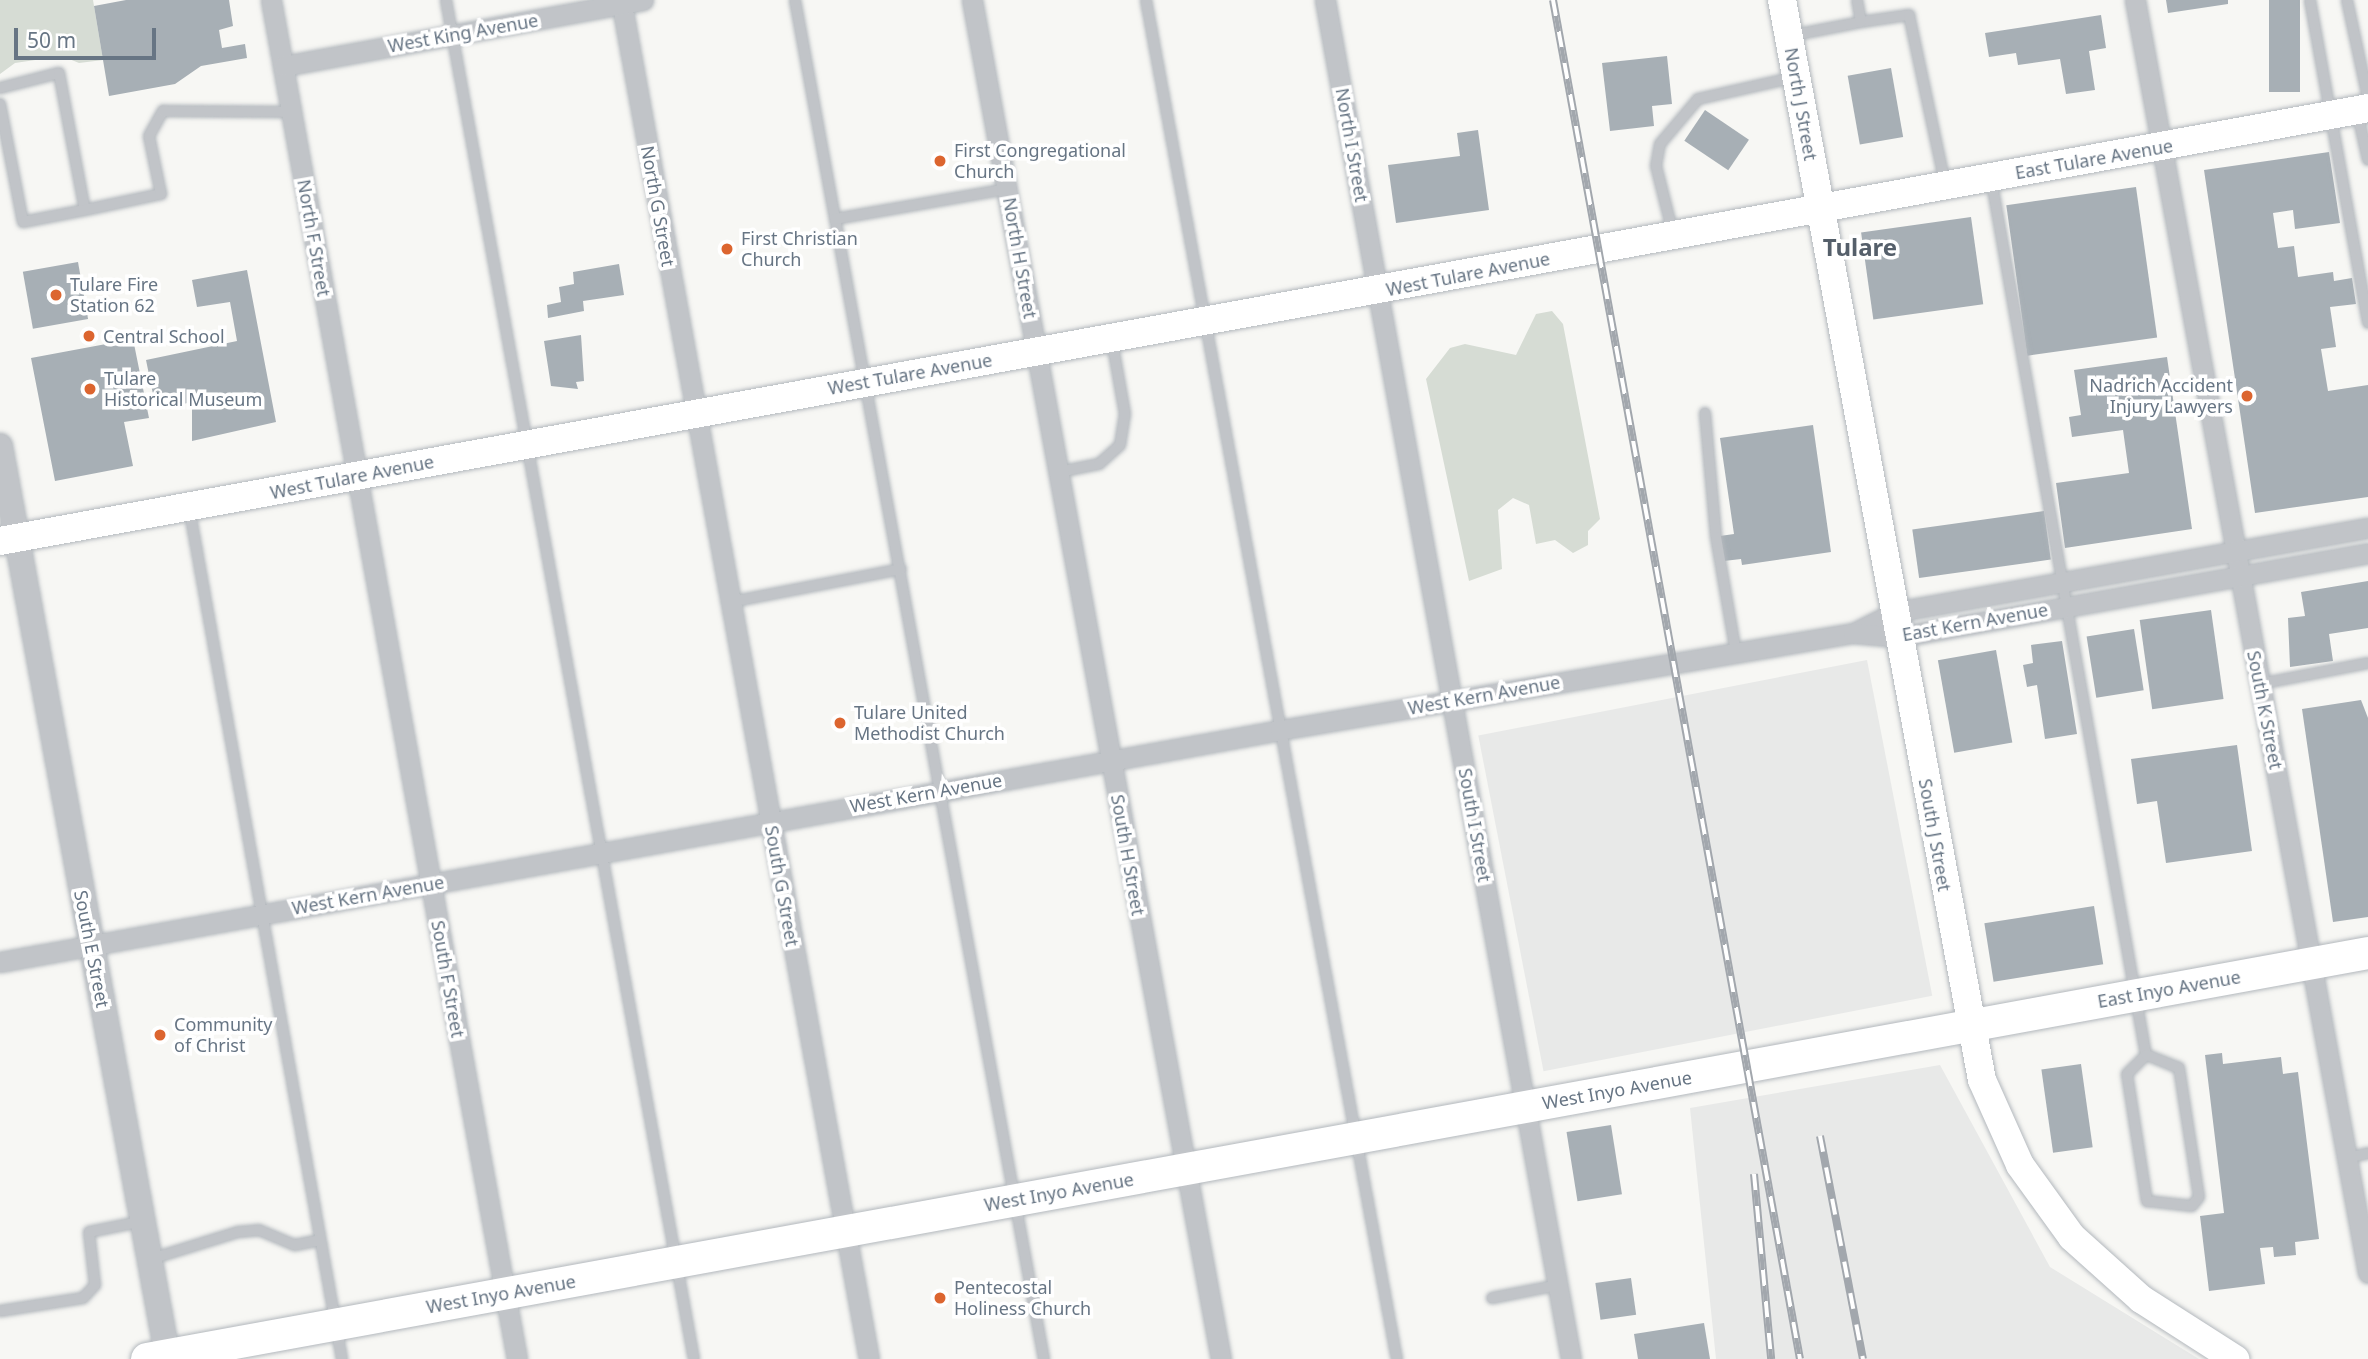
<!DOCTYPE html>
<style>
body{margin:0}
#map{position:relative;width:2368px;height:1359px;overflow:hidden;background:#f7f7f4;font-family:"Noto Sans",sans-serif}
div>[style]{position:absolute}
[style*='--x']{left:calc(var(--x)*1px);top:calc(var(--y)*1px);width:calc(var(--w)*1px);rotate:calc(var(--a)*1deg)}
.built>*{inset:0;background:#e8e9e8;transform-origin:0 0}
.green>*{inset:0;background:#d6dcd4}
.building>*{inset:0;background:#a7afb5;transform-origin:0 0}
.roads{filter:drop-shadow(0 0 2px #b3b8bd) drop-shadow(0 0 2px #b3b8bd)}
.service>*{height:10px;margin:-5px;padding:0 5px;transform-origin:5px;border-radius:5px;background:#c1c4c8}
.minor>*{height:19px;margin:-9.5px;padding:0 9.5px;transform-origin:9.5px;border-radius:9.5px;background:#c1c4c8}
.tertiary>*{height:24px;margin:-12px;padding:0 12px;transform-origin:12px;border-radius:12px;background:#c1c4c8}
.secondary>*{height:28px;margin:-14px;padding:0 14px;transform-origin:14px;border-radius:14px;background:#fff}
.primary>*{height:32px;margin:-16px;padding:0 16px;transform-origin:16px;border-radius:16px;background:#fff}
.rail>*{height:8px;margin-top:-4px;transform-origin:0;background:repeating-linear-gradient(90deg,#fff 0 16px,#a2a7ad 0 32px);box-sizing:border-box;border-block:2px solid #a2a7ad}
.dots>*{width:19px;height:19px;translate:-50% -50%;box-sizing:border-box;border:4px solid #fff;border-radius:50%}
span{translate:-50% -50%;white-space:nowrap;text-align:center;line-height:1.15;-webkit-text-stroke:7px #fff;paint-order:stroke}
.street-label{font-size:18px;color:#677584}
.poi-label{font-size:18px;color:#677584}
.left{translate:0 -50%;text-align:left}
.right{translate:-100% -50%;text-align:right}
.district-label{font-size:24px;color:#555f6a;font-weight:700}
.scale{position:absolute;left:14px;top:28px;width:142px;height:32px;box-sizing:border-box;border:4px solid #677584;border-top:0;padding-left:9px;font-size:21px;line-height:24px;white-space:nowrap;color:#677584;-webkit-text-stroke:5px #fff;paint-order:stroke}
</style>
<div id="map">
<div class="built">
<div style="left:1867px;top:660px;width:342px;height:396px;rotate:79deg"></div>
<div style="clip-path:polygon(1940px 1065px,2050px 1267px,2199px 1359px,1716px 1359px,1690px 1108px)"></div>
</div>
<div class="green">
<div style="clip-path:polygon(0 0,93px 0,103px 60px,79px 63px,62px 56px,15px 63px,0 74px)"></div>
<div style="clip-path:polygon(1552px 311px,1563px 324px,1600px 519px,1588px 531px,1588px 545px,1573px 553px,1555px 540px,1536px 544px,1529px 505px,1513px 498px,1498px 510px,1502px 569px,1469px 581px,1426px 379px,1450px 348px,1465px 344px,1516px 355px,1536px 314px)"></div>
</div>
<div class="building">
<div style="clip-path:polygon(126px 0,229px 0,233px 26px,219px 30px,222px 48px,245px 44px,247px 58px,201px 66px,175px 84px,109px 96px,94px 6px)"></div>
<div style="clip-path:polygon(2166px 0,2228px 0,2228px 4px,2168px 13px)"></div>
<div style="left:2269px;top:0;width:31px;height:92px"></div>
<div style="clip-path:polygon(2101px 15px,2106px 48px,2089px 51px,2095px 90px,2066px 94px,2060px 59px,2018px 65px,2016px 53px,1989px 57px,1985px 33px)"></div>
<div style="clip-path:polygon(1667px 56px,1672px 104px,1652px 106px,1654px 126px,1610px 131px,1602px 63px)"></div>
<div style="left:1891px;top:68px;width:70px;height:44px;rotate:80deg"></div>
<div style="left:1705px;top:110px;width:53px;height:37px;rotate:34deg"></div>
<div style="clip-path:polygon(1478px 130px,1489px 210px,1396px 223px,1388px 165px,1460px 156px,1457px 133px)"></div>
<div style="clip-path:polygon(2329px 152px,2340px 223px,2295px 229px,2293px 210px,2273px 213px,2278px 248px,2294px 246px,2298px 277px,2333px 272px,2334px 281px,2352px 278px,2356px 304px,2330px 307px,2336px 347px,2321px 349px,2328px 391px,2368px 385px,2368px 497px,2255px 513px,2204px 170px)"></div>
<div style="left:2136px;top:187px;width:152px;height:131px;rotate:82deg"></div>
<div style="left:1971px;top:217px;width:88px;height:111px;rotate:82deg"></div>
<div style="left:78px;top:262px;width:58px;height:56px;rotate:80deg"></div>
<div style="clip-path:polygon(619px 264px,624px 295px,583px 301px,584px 311px,548px 318px,547px 305px,561px 302px,559px 287px,574px 284px,573px 272px)"></div>
<div style="clip-path:polygon(247px 270px,276px 422px,192px 441px,192px 402px,174px 406px,172px 396px,154px 399px,146px 360px,237px 341px,230px 302px,197px 307px,192px 280px)"></div>
<div style="clip-path:polygon(581px 335px,584px 381px,576px 382px,578px 389px,551px 386px,544px 341px)"></div>
<div style="clip-path:polygon(133px 339px,149px 418px,124px 422px,133px 466px,55px 481px,31px 358px)"></div>
<div style="clip-path:polygon(2167px 357px,2192px 529px,2065px 548px,2056px 483px,2129px 473px,2123px 430px,2072px 437px,2069px 417px,2081px 415px,2074px 370px)"></div>
<div style="clip-path:polygon(1813px 425px,1831px 552px,1742px 565px,1741px 559px,1724px 561px,1720px 536px,1734px 534px,1720px 438px)"></div>
<div style="left:2044px;top:511px;width:49px;height:133px;rotate:82deg"></div>
<div style="clip-path:polygon(2368px 581px,2368px 628px,2329px 634px,2333px 661px,2290px 667px,2288px 618px,2305px 616px,2301px 592px)"></div>
<div style="left:2211px;top:610px;width:90px;height:72px;rotate:82deg"></div>
<div style="left:2134px;top:629px;width:62px;height:48px;rotate:81deg"></div>
<div style="clip-path:polygon(2062px 641px,2077px 734px,2045px 739px,2037px 685px,2027px 687px,2023px 665px,2033px 663px,2031px 645px)"></div>
<div style="left:1996px;top:650px;width:94px;height:59px;rotate:80deg"></div>
<div style="clip-path:polygon(2361px 700px,2368px 718px,2368px 917px,2333px 922px,2302px 709px)"></div>
<div style="clip-path:polygon(2237px 745px,2252px 851px,2166px 863px,2157px 801px,2137px 804px,2131px 759px)"></div>
<div style="left:2094px;top:906px;width:59px;height:111px;rotate:81deg"></div>
<div style="clip-path:polygon(2222px 1053px,2223px 1064px,2281px 1057px,2283px 1074px,2298px 1072px,2319px 1239px,2295px 1242px,2296px 1255px,2274px 1257px,2273px 1247px,2260px 1248px,2265px 1284px,2209px 1291px,2200px 1216px,2224px 1213px,2205px 1055px)"></div>
<div style="left:2081px;top:1064px;width:84px;height:40px;rotate:82deg"></div>
<div style="left:1611px;top:1125px;width:70px;height:45px;rotate:81deg"></div>
<div style="left:1631px;top:1278px;width:37px;height:36px;rotate:82deg"></div>
<div style="clip-path:polygon(1704px 1323px,1710px 1359px,1638px 1359px,1634px 1334px)"></div>
</div>
<div class="roads">
<div class="service">
<div style="--x:446;--y:0;--w:1381;--a:79.66"></div>
<div style="--x:795;--y:0;--w:1382;--a:79.62"></div>
<div style="--x:1146;--y:0;--w:1382;--a:79.54"></div>
<div style="--x:2310;--y:0;--w:328;--a:79.8"></div>
<div style="--x:2347;--y:0;--w:100;--a:77.9"></div>
<div style="--x:1861;--y:22;--w:49;--a:-8.3"></div>
<div style="--x:1909;--y:15;--w:172;--a:77.9"></div>
<div style="--x:1789;--y:36;--w:73;--a:-11"></div>
<div style="--x:1861;--y:22;--w:22;--a:-100"></div>
<div style="--x:0;--y:88;--w:61;--a:-14.3"></div>
<div style="--x:59;--y:73;--w:139;--a:79.3"></div>
<div style="--x:85;--y:210;--w:78;--a:-11.9"></div>
<div style="--x:161;--y:194;--w:59;--a:-101.7"></div>
<div style="--x:149;--y:136;--w:29;--a:-61"></div>
<div style="--x:163;--y:111;--w:129;--a:0.4"></div>
<div style="--x:0;--y:104;--w:120;--a:79"></div>
<div style="--x:23;--y:222;--w:63;--a:-11"></div>
<div style="--x:2357;--y:111;--w:50;--a:77.3"></div>
<div style="--x:1991;--y:178;--w:891;--a:79.98"></div>
<div style="--x:2146;--y:1055;--w:27;--a:135"></div>
<div style="--x:2127;--y:1074;--w:129;--a:81.1"></div>
<div style="--x:2147;--y:1201;--w:45;--a:6.3"></div>
<div style="--x:2192;--y:1206;--w:11;--a:-52"></div>
<div style="--x:2199;--y:1197;--w:131;--a:-98.8"></div>
<div style="--x:2179;--y:1068;--w:35;--a:-158"></div>
<div style="--x:835;--y:219;--w:175;--a:-9.9"></div>
<div style="--x:1673;--y:233;--w:69;--a:-104.2"></div>
<div style="--x:1656;--y:166;--w:22;--a:-80"></div>
<div style="--x:1660;--y:144;--w:59;--a:-49.8"></div>
<div style="--x:1698;--y:99;--w:100;--a:-12.7"></div>
<div style="--x:1705;--y:413;--w:124;--a:84.9"></div>
<div style="--x:1716;--y:537;--w:118;--a:80.2"></div>
<div style="--x:1059;--y:472;--w:41;--a:-11.3"></div>
<div style="--x:1099;--y:464;--w:28;--a:-42"></div>
<div style="--x:1120;--y:445;--w:31;--a:-81"></div>
<div style="--x:1125;--y:414;--w:74;--a:-100.1"></div>
<div style="--x:189;--y:507;--w:866;--a:79.82"></div>
<div style="--x:731;--y:602;--w:173;--a:-11"></div>
<div style="--x:2260;--y:684;--w:110;--a:-11"></div>
<div style="--x:2347;--y:1158;--w:22;--a:-13"></div>
<div style="--x:151;--y:1259;--w:91;--a:-17.2"></div>
<div style="--x:238;--y:1232;--w:21;--a:-5"></div>
<div style="--x:259;--y:1230;--w:39;--a:23"></div>
<div style="--x:295;--y:1245;--w:25;--a:-11"></div>
<div style="--x:1492;--y:1298;--w:67;--a:-11.1"></div>
<div style="--x:0;--y:1311;--w:84;--a:-8.9"></div>
<div style="--x:83;--y:1298;--w:18;--a:-47"></div>
<div style="--x:95;--y:1285;--w:53;--a:-96.5"></div>
<div style="--x:89;--y:1232;--w:55;--a:-11.5"></div>
</div>
<div class="minor">
<div style="--x:271;--y:0;--w:1381;--a:79.74"></div>
<div style="--x:621;--y:0;--w:1381;--a:79.66"></div>
<div style="--x:972;--y:0;--w:1382;--a:79.62"></div>
<div style="--x:1325;--y:0;--w:1381;--a:79.74"></div>
<div style="--x:2135;--y:0;--w:1294;--a:79.63"></div>
<div style="--x:284;--y:66;--w:365;--a:-10.4"></div>
<div style="--x:1854;--y:633;--w:46;--a:-27.1"></div>
<div style="--x:1895;--y:612;--w:480;--a:-10.1"></div>
<div style="--x:0;--y:962;--w:1301;--a:-10.27"></div>
<div style="--x:1280;--y:730;--w:581;--a:-9.61"></div>
<div style="--x:1853;--y:633;--w:45;--a:5.1"></div>
<div style="--x:1898;--y:637;--w:477;--a:-10.1"></div>
</div>
<div class="tertiary">
<div style="--x:0;--y:446;--w:928;--a:79.57"></div>
</div>
<div class="secondary">
<div style="--x:1782;--y:0;--w:1098;--a:79.51"></div>
<div style="--x:1982;--y:1080;--w:93;--a:65.9"></div>
<div style="--x:2020;--y:1165;--w:89;--a:54.2"></div>
<div style="--x:2072;--y:1237;--w:93;--a:41.9"></div>
<div style="--x:2141;--y:1299;--w:112;--a:32.6"></div>
<div style="--x:0;--y:541;--w:2407;--a:-10.36"></div>
</div>
<div class="primary">
<div style="--x:147;--y:1359;--w:2258;--a:-10.36"></div>
</div>
</div>
<div class="rail">
<div style="--x:1553;--y:0;--w:1381;--a:79.7"></div>
<div style="--x:1820;--y:1136;--w:227;--a:79.1"></div>
<div style="--x:1754;--y:1174;--w:186;--a:84.7"></div>
</div>
<div class="dots">
<div style="left:940px;top:161px;background:#dc652f"></div>
<div style="left:727px;top:249px;background:#dc652f"></div>
<div style="left:56px;top:295px;background:#dc652f"></div>
<div style="left:89px;top:336px;background:#dc652f"></div>
<div style="left:90px;top:389px;background:#dc652f"></div>
<div style="left:2247px;top:396px;background:#dc652f"></div>
<div style="left:840px;top:723px;background:#dc652f"></div>
<div style="left:160px;top:1035px;background:#dc652f"></div>
<div style="left:940px;top:1298px;background:#dc652f"></div>
</div>
<div class="street-label">
<span style="left:463px;top:33px;rotate:-10deg">West King Avenue</span>
<span style="left:1801px;top:104px;rotate:80deg">North J Street</span>
<span style="left:1352px;top:145px;rotate:80deg">North I Street</span>
<span style="left:2094px;top:159px;rotate:-10deg">East Tulare Avenue</span>
<span style="left:658px;top:206px;rotate:80deg">North G Street</span>
<span style="left:314px;top:238px;rotate:80deg">North F Street</span>
<span style="left:1020px;top:258px;rotate:80deg">North H Street</span>
<span style="left:1468px;top:274px;rotate:-11deg">West Tulare Avenue</span>
<span style="left:910px;top:374px;rotate:-10deg">West Tulare Avenue</span>
<span style="left:352px;top:477px;rotate:-11deg">West Tulare Avenue</span>
<span style="left:1975px;top:622px;rotate:-10deg">East Kern Avenue</span>
<span style="left:1484px;top:695px;rotate:-10deg">West Kern Avenue</span>
<span style="left:2265px;top:710px;rotate:79deg">South K Street</span>
<span style="left:926px;top:793px;rotate:-10deg">West Kern Avenue</span>
<span style="left:1475px;top:825px;rotate:80deg">South I Street</span>
<span style="left:1935px;top:835px;rotate:80deg">South J Street</span>
<span style="left:1128px;top:855px;rotate:80deg">South H Street</span>
<span style="left:782px;top:886px;rotate:80deg">South G Street</span>
<span style="left:368px;top:895px;rotate:-10deg">West Kern Avenue</span>
<span style="left:92px;top:949px;rotate:79deg">South E Street</span>
<span style="left:448px;top:979px;rotate:80deg">South F Street</span>
<span style="left:2169px;top:989px;rotate:-10deg">East Inyo Avenue</span>
<span style="left:1617px;top:1090px;rotate:-10deg">West Inyo Avenue</span>
<span style="left:1059px;top:1192px;rotate:-10deg">West Inyo Avenue</span>
<span style="left:501px;top:1294px;rotate:-10deg">West Inyo Avenue</span>
</div>
<div class="poi-label">
<span class="left" style="left:954px;top:161px">First Congregational<br>Church</span>
<span class="left" style="left:741px;top:249px">First Christian<br>Church</span>
<span class="left" style="left:70px;top:295px">Tulare Fire<br>Station 62</span>
<span class="left" style="left:103px;top:336px">Central School</span>
<span class="left" style="left:104px;top:389px">Tulare<br>Historical Museum</span>
<span class="right" style="left:2233px;top:396px">Nadrich Accident<br>Injury Lawyers</span>
<span class="left" style="left:854px;top:723px">Tulare United<br>Methodist Church</span>
<span class="left" style="left:174px;top:1035px">Community<br>of Christ</span>
<span class="left" style="left:954px;top:1298px">Pentecostal<br>Holiness Church</span>
</div>
<div class="district-label">
<span style="left:1860px;top:247px">Tulare</span>
</div>
<div class="scale">50 m</div>
</div>
